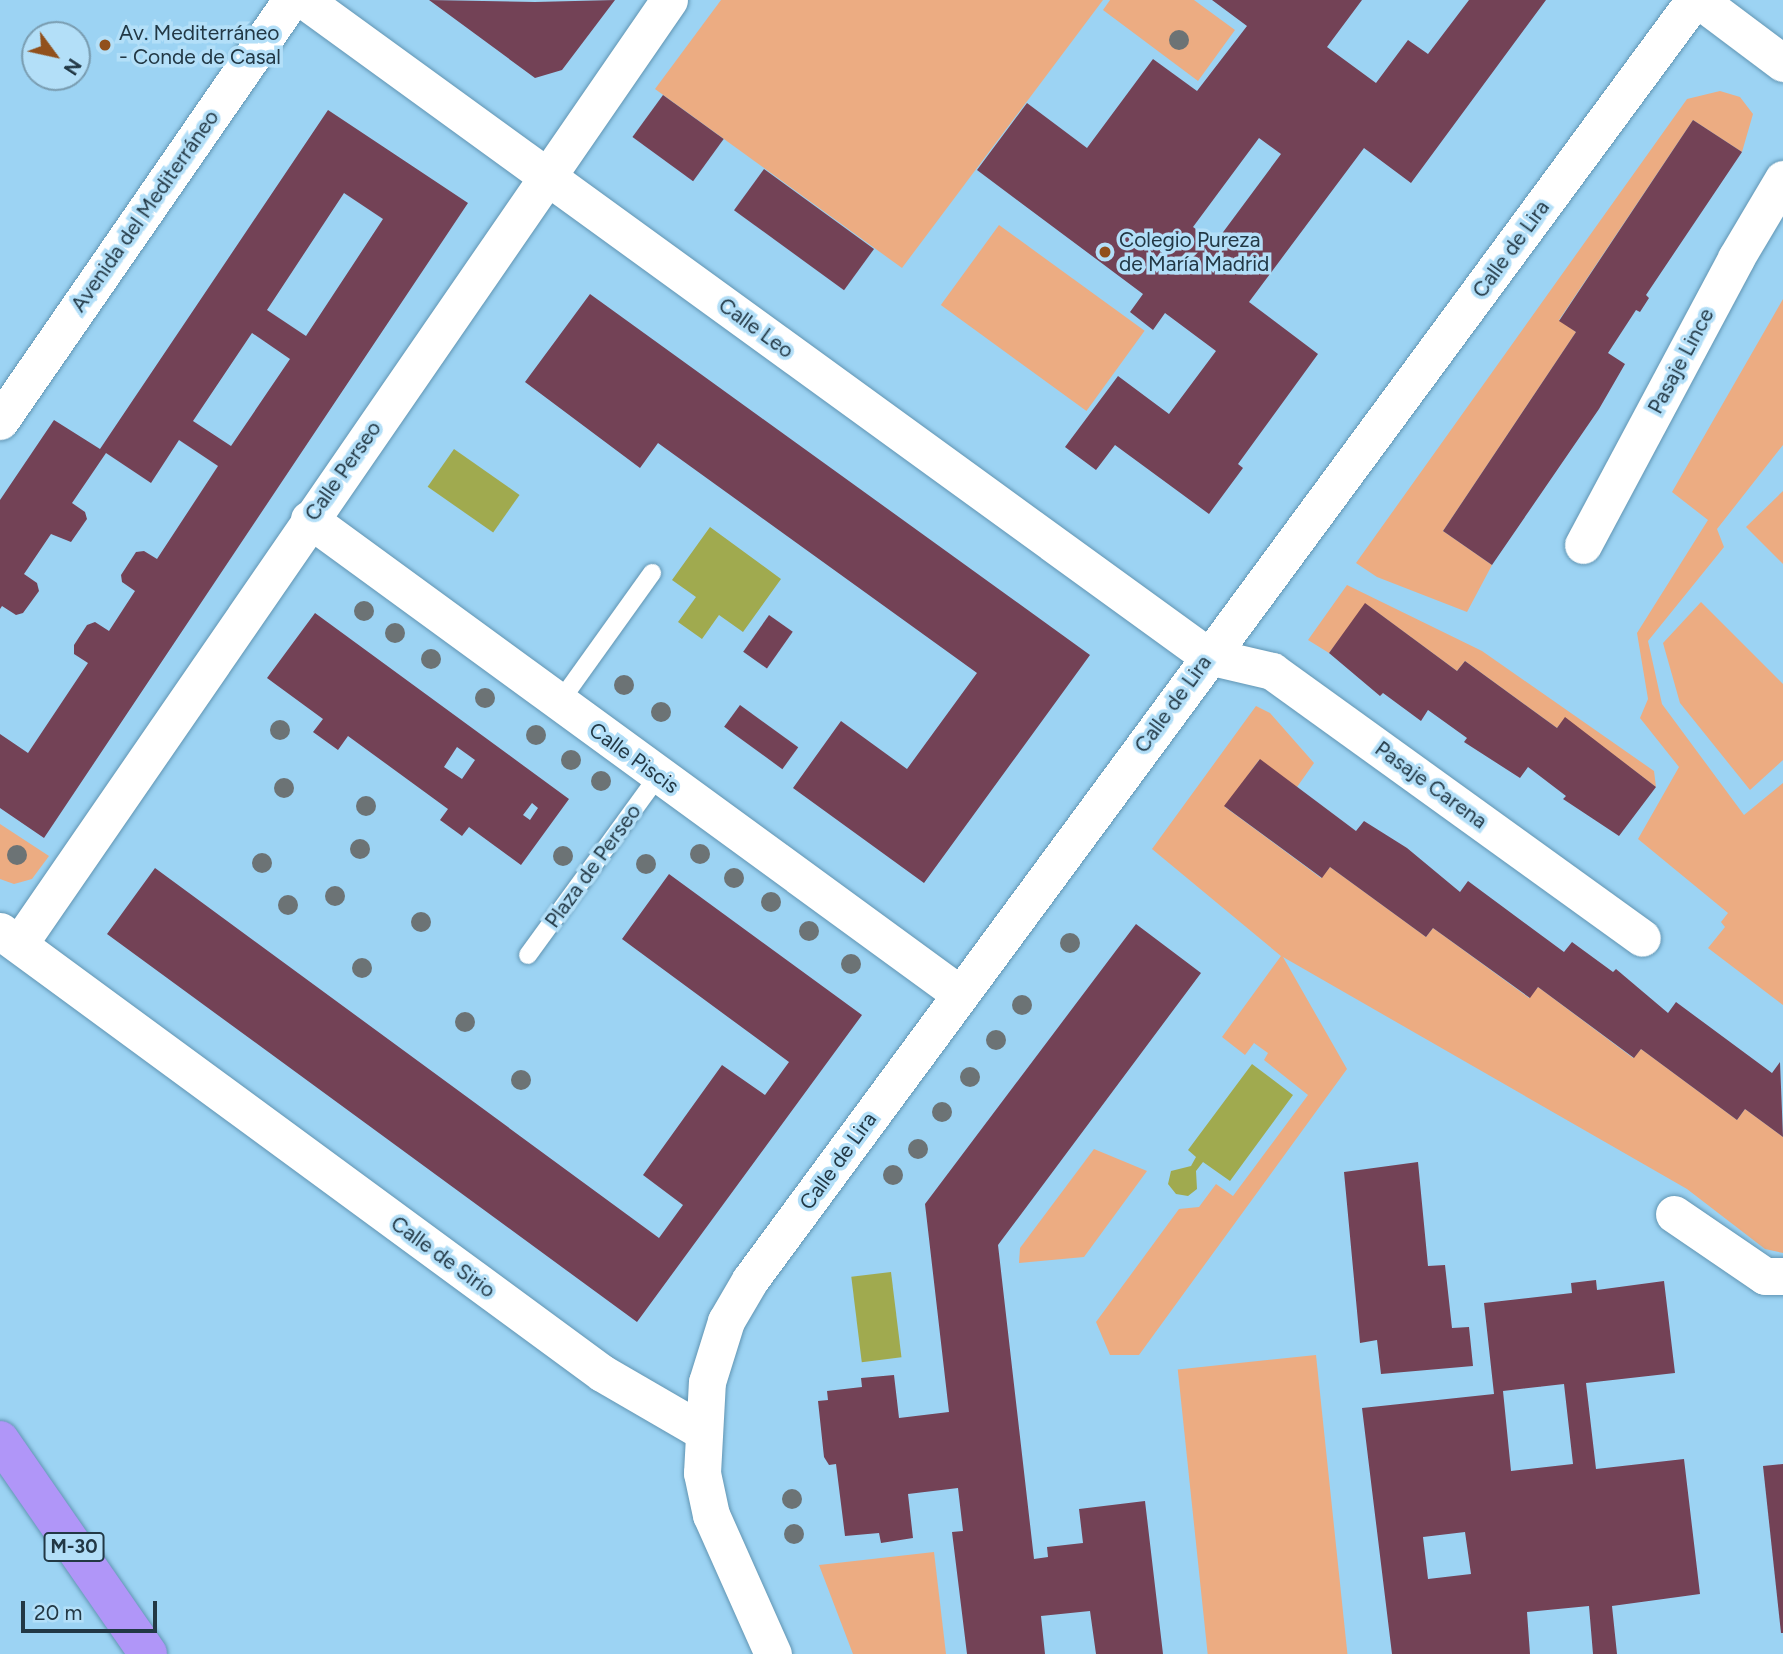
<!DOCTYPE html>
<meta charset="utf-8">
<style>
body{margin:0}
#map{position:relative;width:1783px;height:1654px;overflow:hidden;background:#9cd3f3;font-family:Figtree,sans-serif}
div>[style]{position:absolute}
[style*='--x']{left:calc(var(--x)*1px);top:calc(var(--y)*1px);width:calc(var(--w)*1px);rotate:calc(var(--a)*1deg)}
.green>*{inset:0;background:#ecac82;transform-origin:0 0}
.water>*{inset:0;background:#a0aa4f;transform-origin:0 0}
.building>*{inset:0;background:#734256;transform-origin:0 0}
.roads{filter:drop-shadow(0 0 2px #6195b3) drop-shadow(0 0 2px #6195b3)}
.service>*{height:18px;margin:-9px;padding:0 9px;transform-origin:9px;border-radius:9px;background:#fff}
.minor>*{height:37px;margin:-18.5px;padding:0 18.5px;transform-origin:18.5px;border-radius:18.5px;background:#fff}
.motorway>*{height:38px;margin:-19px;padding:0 19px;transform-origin:19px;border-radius:19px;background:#b096f8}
.trees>*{width:20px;height:20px;margin:-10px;border-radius:50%;background:#6c7375}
.dots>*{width:19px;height:19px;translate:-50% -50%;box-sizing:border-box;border:4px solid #b3dff8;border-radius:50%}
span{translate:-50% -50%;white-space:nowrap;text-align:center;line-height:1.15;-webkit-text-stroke:7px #b3dff8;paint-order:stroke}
.shield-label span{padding:2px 5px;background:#b3dff8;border:2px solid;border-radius:5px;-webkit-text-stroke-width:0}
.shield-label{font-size:19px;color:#223845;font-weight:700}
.poi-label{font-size:21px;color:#223845}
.left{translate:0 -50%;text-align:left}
.street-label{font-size:21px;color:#223845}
.north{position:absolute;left:21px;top:21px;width:70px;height:70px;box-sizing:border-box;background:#b3dff8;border:2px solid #799cb0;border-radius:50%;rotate:123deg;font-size:19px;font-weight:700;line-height:28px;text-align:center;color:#223845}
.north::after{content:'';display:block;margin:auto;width:24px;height:32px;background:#91501c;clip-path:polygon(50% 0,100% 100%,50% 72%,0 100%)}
.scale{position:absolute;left:21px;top:1601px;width:136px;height:32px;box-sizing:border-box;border:4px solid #223845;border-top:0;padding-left:9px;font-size:21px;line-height:24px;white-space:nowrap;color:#223845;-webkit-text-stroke:5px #b3dff8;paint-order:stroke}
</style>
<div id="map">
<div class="green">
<div style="clip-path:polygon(721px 0,1103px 0,902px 268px,655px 89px)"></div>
<div style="clip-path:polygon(1110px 0,1194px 0,1235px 30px,1198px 81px,1103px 10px)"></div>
<div style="clip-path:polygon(1720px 91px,1740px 97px,1753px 114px,1742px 152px,1693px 120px,1559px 320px,1576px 332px,1443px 531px,1492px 565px,1467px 612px,1377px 577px,1356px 563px,1687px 99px)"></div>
<div style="left:999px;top:225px;width:180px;height:99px;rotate:36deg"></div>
<div style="clip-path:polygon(1783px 299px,1783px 445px,1717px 529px,1724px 547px,1648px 641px,1662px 704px,1744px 815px,1783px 783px,1783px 1005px,1708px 948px,1725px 927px,1721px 922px,1728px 913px,1638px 839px,1679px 767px,1640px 718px,1648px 699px,1637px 633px,1708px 520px,1672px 492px)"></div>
<div style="clip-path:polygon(1783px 491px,1783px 564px,1746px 527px)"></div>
<div style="clip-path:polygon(1347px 585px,1482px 651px,1654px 771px,1656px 787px,1565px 718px,1557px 728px,1465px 661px,1457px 671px,1366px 604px,1329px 653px,1308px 640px)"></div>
<div style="clip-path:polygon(1701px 602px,1783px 684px,1783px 760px,1750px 790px,1680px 703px,1663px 643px)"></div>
<div style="clip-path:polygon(1256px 706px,1270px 713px,1314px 763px,1297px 787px,1259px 760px,1225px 807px,1321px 878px,1330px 867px,1426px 937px,1433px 928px,1529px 998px,1538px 987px,1633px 1058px,1641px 1049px,1737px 1120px,1745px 1109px,1783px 1137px,1783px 1253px,1765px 1249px,1687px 1189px,1283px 957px,1347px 1069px,1139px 1355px,1110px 1355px,1096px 1322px,1179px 1209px,1199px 1207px,1216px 1184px,1233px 1196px,1308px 1095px,1264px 1060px,1268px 1053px,1254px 1043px,1245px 1055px,1222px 1037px,1281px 956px,1152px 849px)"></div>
<div style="clip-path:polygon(0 824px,49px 856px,32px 879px,14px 884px,0 879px)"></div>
<div style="clip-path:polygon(1094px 1149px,1147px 1171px,1084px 1257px,1019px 1263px,1020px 1248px)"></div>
<div style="left:1316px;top:1355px;width:301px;height:139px;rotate:84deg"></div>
<div style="clip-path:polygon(934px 1552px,946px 1654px,853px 1654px,819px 1565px)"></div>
</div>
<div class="water">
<div style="left:454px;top:449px;width:80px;height:46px;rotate:35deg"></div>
<div style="clip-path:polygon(710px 527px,781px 579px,743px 632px,719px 615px,702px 639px,678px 622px,696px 597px,672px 580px)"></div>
<div style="clip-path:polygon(1252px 1064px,1293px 1095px,1230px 1181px,1203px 1162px,1196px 1171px,1197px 1189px,1188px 1196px,1176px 1194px,1168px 1184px,1171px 1171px,1191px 1166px,1196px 1157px,1188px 1150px)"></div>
<div style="left:891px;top:1272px;width:86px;height:40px;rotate:83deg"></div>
</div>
<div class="building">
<div style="clip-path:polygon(429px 0,535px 2px,615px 0,562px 70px,535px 78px)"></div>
<div style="clip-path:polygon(evenodd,1212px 0,1362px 0,1327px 47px,1376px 83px,1408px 40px,1428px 54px,1469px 0,1546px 0,1411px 183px,1364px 148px,1249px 302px,1318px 354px,1238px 464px,1243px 468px,1209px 514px,1115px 445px,1096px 470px,1065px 447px,1118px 376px,1169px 414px,1216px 351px,1165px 313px,1153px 330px,1130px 312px,1143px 294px,977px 170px,1027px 103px,1087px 148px,1153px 59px,1197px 91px,1247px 26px,1212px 0,1259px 138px,1281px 154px,1215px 243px,1193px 227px,1259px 138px)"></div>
<div style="left:663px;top:95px;width:75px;height:52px;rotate:36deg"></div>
<div style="clip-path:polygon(evenodd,328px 110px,468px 203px,44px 838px,0 808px,0 734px,28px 753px,88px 663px,74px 654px,74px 645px,87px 625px,95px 622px,109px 631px,135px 591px,122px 582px,121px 575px,136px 552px,144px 551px,157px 559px,218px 466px,179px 440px,151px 483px,106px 453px,72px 503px,85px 512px,87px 519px,71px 542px,51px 534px,24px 574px,37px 583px,39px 591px,23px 613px,16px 615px,2px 606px,0 609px,0 500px,54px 420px,100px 449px,328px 110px,344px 193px,383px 219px,306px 336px,267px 310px,344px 193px,328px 110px,252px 333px,290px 359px,231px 446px,193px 421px,252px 333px)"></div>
<div style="clip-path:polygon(1693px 120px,1742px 152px,1646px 295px,1649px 298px,1640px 312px,1636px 310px,1608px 353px,1625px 364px,1599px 409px,1492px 565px,1443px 531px,1576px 332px,1559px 321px)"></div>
<div style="left:764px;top:169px;width:136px;height:51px;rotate:36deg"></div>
<div style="clip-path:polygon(590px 294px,1090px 655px,924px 883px,793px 788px,841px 721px,907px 769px,977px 673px,658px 443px,640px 468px,525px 382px)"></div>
<div style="clip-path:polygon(1365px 603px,1457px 671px,1465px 661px,1557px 728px,1565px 717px,1656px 787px,1619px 836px,1563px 799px,1566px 796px,1528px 767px,1520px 778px,1464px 742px,1467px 738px,1428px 710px,1421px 721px,1383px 693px,1380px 696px,1329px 653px)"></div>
<div style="clip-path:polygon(evenodd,315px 613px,569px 799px,521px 865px,469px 827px,462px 836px,440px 820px,448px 809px,348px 736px,338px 750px,313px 732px,323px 719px,267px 678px,315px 613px,457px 747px,475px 760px,462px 779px,444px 767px,457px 747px,315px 613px,532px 803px,538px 808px,530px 820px,523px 815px,532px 803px)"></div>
<div style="left:769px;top:615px;width:29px;height:45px;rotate:35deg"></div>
<div style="left:740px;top:705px;width:72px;height:27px;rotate:36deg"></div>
<div style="clip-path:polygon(1260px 759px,1356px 831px,1364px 821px,1407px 848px,1460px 892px,1468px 881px,1564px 952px,1572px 942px,1613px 972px,1616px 969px,1668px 1013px,1676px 1002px,1772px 1073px,1780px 1062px,1783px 1137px,1745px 1109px,1737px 1120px,1641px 1049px,1634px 1058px,1538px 987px,1530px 998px,1433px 928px,1426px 937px,1330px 867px,1322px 878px,1224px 806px)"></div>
<div style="clip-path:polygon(155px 868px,659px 1238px,683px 1205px,643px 1175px,722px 1065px,765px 1095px,789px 1062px,622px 939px,669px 874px,862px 1015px,637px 1322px,107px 934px)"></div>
<div style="clip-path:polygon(1136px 924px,1201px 973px,998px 1245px,1034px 1559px,1048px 1557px,1047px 1547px,1083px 1543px,1079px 1509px,1145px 1501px,1163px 1654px,1096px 1654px,1090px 1611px,1041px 1616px,1045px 1654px,967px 1654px,952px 1532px,963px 1531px,958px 1488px,908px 1494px,913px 1538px,881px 1543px,879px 1533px,845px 1536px,836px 1464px,829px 1465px,824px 1457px,818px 1401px,828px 1400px,827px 1391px,862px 1387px,861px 1378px,894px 1375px,899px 1418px,949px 1412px,925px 1204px)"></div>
<div style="clip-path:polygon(1418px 1162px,1428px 1266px,1445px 1265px,1452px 1328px,1469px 1327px,1473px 1366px,1381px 1374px,1377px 1340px,1360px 1343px,1344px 1172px)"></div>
<div style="clip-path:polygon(evenodd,1596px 1280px,1597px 1290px,1664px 1281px,1675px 1373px,1586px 1383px,1596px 1469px,1684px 1459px,1700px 1594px,1612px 1606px,1617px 1654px,1593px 1654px,1589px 1606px,1527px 1612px,1530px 1654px,1392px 1654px,1362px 1408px,1494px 1394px,1484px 1303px,1572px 1293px,1571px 1283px,1596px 1280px,1564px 1384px,1573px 1464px,1511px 1471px,1503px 1391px,1564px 1384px,1596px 1280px,1465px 1532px,1471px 1574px,1428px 1579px,1423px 1537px,1465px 1532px)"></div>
<div style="clip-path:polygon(1783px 1464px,1783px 1633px,1781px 1633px,1763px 1466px)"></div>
</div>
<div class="roads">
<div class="service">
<div style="--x:559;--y:703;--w:160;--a:-54.4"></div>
<div style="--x:528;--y:955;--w:221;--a:-54"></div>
</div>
<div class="minor">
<div style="--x:304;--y:0;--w:1117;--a:35.97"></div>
<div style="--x:1208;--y:656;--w:66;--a:13.2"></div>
<div style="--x:1272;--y:671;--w:456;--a:35.8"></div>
<div style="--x:1699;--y:0;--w:105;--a:36.9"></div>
<div style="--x:0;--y:421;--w:512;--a:-55.35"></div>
<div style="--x:309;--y:519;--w:806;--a:36.12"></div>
<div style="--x:1583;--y:545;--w:325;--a:-61.9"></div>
<div style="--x:1736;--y:258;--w:92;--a:-59.3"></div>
<div style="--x:0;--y:931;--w:747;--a:36.29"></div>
<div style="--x:602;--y:1373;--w:116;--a:30.1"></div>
<div style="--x:19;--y:944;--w:1146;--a:-55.45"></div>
<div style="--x:1674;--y:1214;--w:110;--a:34.3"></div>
<div style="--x:1765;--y:1276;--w:18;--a:0"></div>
<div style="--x:773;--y:1654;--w:152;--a:-114"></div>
<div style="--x:711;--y:1515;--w:43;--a:-102.1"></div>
<div style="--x:702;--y:1473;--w:91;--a:-86.9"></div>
<div style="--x:707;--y:1382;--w:64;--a:-72.7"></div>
<div style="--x:726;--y:1321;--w:48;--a:-59.7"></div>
<div style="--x:750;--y:1280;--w:1590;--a:-53.59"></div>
</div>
<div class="motorway">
<div style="--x:0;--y:1440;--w:260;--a:55.3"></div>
</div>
</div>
<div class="trees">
<div style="left:1179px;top:40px"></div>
<div style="left:364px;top:611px"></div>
<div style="left:395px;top:633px"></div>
<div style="left:431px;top:659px"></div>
<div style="left:624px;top:685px"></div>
<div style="left:485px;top:698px"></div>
<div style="left:661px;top:712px"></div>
<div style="left:280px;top:730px"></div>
<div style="left:536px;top:735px"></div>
<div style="left:571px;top:760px"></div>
<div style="left:601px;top:781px"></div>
<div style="left:284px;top:788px"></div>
<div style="left:366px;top:806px"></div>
<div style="left:360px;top:849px"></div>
<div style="left:700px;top:854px"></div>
<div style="left:17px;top:855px"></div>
<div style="left:563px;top:856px"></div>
<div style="left:262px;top:863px"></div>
<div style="left:646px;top:864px"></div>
<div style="left:734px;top:878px"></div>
<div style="left:335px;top:896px"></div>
<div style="left:771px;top:902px"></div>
<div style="left:288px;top:905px"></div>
<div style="left:421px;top:922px"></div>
<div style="left:809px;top:931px"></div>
<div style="left:1070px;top:943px"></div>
<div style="left:851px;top:964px"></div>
<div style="left:362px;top:968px"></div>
<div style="left:1022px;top:1005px"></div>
<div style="left:465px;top:1022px"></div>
<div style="left:996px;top:1040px"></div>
<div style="left:970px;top:1077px"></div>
<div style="left:521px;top:1080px"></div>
<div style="left:942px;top:1112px"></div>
<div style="left:918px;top:1149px"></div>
<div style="left:893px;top:1175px"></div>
<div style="left:792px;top:1499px"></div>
<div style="left:794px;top:1534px"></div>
</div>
<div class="dots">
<div style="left:105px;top:45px;background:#91501c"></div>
<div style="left:1105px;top:252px;background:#91501c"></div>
</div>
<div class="shield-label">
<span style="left:74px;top:1547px">M-30</span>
</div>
<div class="poi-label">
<span class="left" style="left:119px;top:45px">Av. Mediterráneo<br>- Conde de Casal</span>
<span class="left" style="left:1119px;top:252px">Colegio Pureza<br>de María Madrid</span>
</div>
<div class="street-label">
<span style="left:145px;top:211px;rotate:-55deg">Avenida del Mediterráneo</span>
<span style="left:1511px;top:249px;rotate:-54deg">Calle de Lira</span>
<span style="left:756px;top:328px;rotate:36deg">Calle Leo</span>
<span style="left:1681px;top:361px;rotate:-62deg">Pasaje Lince</span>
<span style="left:343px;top:471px;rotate:-55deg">Calle Perseo</span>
<span style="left:1173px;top:704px;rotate:-54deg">Calle de Lira</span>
<span style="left:634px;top:758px;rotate:36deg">Calle Piscis</span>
<span style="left:1431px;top:785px;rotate:36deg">Pasaje Carena</span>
<span style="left:593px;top:866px;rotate:-54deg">Plaza de Perseo</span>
<span style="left:838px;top:1161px;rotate:-54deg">Calle de Lira</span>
<span style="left:443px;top:1257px;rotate:36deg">Calle de Sirio</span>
</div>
<div class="north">N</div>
<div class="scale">20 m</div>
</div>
